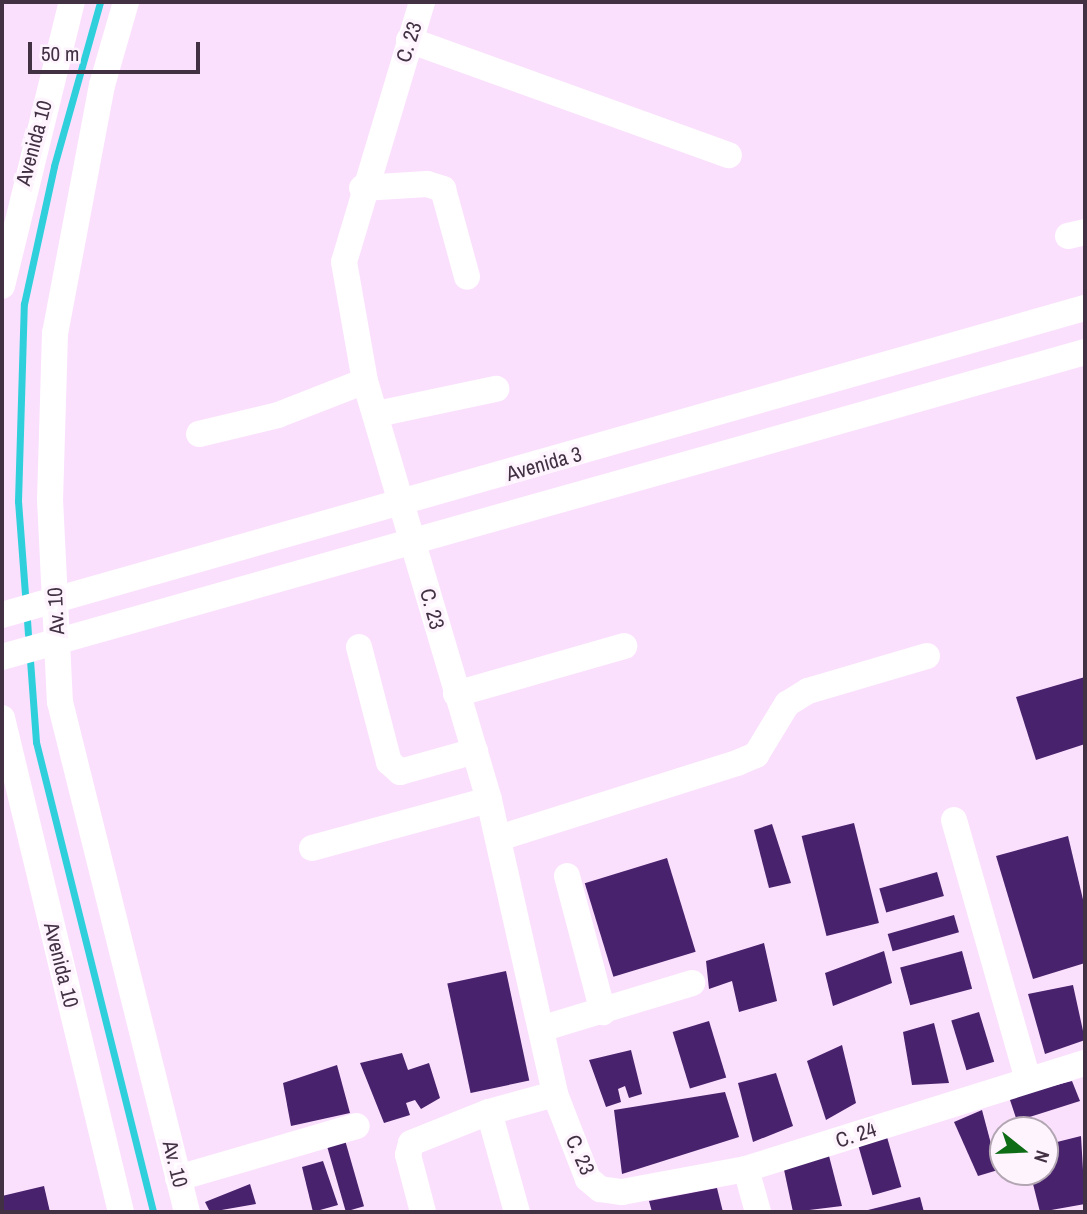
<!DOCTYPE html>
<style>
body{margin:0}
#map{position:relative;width:1087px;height:1214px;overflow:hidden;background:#fbe0fe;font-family:"Archivo Narrow",sans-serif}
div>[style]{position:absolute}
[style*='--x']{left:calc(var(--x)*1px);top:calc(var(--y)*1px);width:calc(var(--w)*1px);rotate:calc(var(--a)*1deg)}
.stream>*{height:7px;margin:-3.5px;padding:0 3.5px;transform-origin:3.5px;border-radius:3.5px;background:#30cfdc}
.building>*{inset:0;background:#48226c;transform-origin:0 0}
.street>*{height:26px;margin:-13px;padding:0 13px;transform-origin:13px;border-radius:13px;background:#fff}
span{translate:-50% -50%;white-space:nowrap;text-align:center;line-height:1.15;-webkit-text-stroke:7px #fef4fe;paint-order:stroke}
.street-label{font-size:21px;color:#423043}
.frame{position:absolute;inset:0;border:4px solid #423043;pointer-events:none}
.north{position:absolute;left:989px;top:1116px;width:70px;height:70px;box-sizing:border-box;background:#fef4fe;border:2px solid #b3a6b3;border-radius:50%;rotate:108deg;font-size:19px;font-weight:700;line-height:28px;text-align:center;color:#423043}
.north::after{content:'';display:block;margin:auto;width:24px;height:32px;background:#0e6c17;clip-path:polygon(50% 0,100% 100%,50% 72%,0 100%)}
.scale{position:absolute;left:28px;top:42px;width:172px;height:32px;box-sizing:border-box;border:4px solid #423043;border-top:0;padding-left:9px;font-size:21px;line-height:24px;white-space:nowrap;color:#423043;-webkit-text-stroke:5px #fef4fe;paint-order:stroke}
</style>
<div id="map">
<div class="stream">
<div style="--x:25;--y:594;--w:93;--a:-94.3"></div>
<div style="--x:18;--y:501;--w:197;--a:-88.3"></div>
<div style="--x:24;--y:304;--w:141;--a:-77.7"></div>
<div style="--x:54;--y:166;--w:170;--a:-74.3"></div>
<div style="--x:27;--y:620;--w:14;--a:86"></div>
<div style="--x:30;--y:660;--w:82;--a:85.8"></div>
<div style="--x:36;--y:742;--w:484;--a:76"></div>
</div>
<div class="building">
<div style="clip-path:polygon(1085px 677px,1085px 744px,1036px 760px,1016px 697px)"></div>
<div style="left:854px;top:823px;width:103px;height:54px;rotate:76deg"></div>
<div style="clip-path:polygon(772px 824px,791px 883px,769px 888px,754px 830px)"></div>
<div style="clip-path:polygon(1068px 836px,1085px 908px,1085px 963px,1033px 979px,996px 856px)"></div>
<div style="left:667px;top:858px;width:98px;height:86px;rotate:73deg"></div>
<div style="left:937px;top:872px;width:25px;height:60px;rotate:74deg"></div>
<div style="left:954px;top:915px;width:18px;height:69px;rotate:74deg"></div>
<div style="clip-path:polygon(764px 943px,777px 1001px,739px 1012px,732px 981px,709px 989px,706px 961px)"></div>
<div style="clip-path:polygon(884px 951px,892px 983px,833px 1006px,825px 973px)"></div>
<div style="left:962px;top:951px;width:39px;height:64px;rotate:75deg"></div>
<div style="left:506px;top:971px;width:112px;height:60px;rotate:78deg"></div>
<div style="clip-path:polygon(1073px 985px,1085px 1040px,1045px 1054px,1028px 994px)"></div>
<div style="left:979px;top:1012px;width:52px;height:29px;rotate:73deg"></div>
<div style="left:709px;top:1021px;width:59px;height:38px;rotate:73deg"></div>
<div style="clip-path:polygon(934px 1023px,949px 1083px,912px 1085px,903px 1032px)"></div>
<div style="clip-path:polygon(842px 1045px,856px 1103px,826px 1120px,807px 1061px)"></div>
<div style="clip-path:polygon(631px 1050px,642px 1094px,629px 1098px,625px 1086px,618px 1089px,621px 1102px,606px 1107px,589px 1060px)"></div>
<div style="clip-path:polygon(402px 1053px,408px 1070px,429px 1063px,440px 1098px,421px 1109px,415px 1100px,406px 1103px,410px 1115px,384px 1123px,360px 1063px)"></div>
<div style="clip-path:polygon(337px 1065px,350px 1113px,291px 1126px,283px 1083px)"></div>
<div style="clip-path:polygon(776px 1073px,793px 1126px,753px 1142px,738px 1083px)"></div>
<div style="clip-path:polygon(1072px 1081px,1080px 1101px,1017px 1121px,1009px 1097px)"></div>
<div style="clip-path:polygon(725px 1092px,739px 1137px,622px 1174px,614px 1110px)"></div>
<div style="clip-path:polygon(982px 1110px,998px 1170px,978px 1176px,954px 1122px)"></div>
<div style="clip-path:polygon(1081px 1136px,1085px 1204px,1040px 1212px,1030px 1172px,1045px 1172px,1045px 1145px)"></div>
<div style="left:887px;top:1137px;width:52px;height:30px;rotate:74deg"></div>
<div style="left:345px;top:1140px;width:69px;height:19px;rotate:74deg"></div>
<div style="clip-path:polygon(828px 1152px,842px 1206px,793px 1212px,783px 1165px)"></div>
<div style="clip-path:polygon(323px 1161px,338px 1205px,313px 1212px,302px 1167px)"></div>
<div style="clip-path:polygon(250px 1184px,256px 1204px,210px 1212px,205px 1202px)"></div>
<div style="clip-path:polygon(44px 1186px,50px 1212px,2px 1212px,2px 1196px)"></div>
<div style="clip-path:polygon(717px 1188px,723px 1212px,652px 1212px,649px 1201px)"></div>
<div style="clip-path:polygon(920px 1197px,924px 1212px,865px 1212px,864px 1211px)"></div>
</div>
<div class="street">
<div style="--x:126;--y:2;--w:86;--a:106.1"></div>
<div style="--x:102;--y:85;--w:252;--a:100.7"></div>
<div style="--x:55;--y:333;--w:166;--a:91.7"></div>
<div style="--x:50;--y:499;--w:203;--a:87.2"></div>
<div style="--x:60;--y:702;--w:526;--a:76.02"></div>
<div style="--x:422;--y:2;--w:271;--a:106.7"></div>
<div style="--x:344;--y:262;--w:121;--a:80"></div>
<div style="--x:365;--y:381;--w:437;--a:73.5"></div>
<div style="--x:489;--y:800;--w:301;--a:77.3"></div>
<div style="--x:555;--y:1094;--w:91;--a:68.8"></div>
<div style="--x:588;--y:1179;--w:16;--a:40"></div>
<div style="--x:600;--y:1189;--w:22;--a:8"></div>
<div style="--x:622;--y:1192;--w:126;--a:-10.5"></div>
<div style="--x:746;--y:1169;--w:355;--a:-17.4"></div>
<div style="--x:409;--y:40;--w:340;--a:19.8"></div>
<div style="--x:362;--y:188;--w:65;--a:-3.5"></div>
<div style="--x:427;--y:184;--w:17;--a:17"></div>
<div style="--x:443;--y:189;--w:91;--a:74.7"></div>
<div style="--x:1068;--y:236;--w:17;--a:-13"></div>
<div style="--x:2;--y:286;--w:292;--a:-76.2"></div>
<div style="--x:377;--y:414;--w:122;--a:-11.9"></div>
<div style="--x:199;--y:434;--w:81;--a:-13.5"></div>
<div style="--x:278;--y:415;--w:93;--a:-21.3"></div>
<div style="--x:2;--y:615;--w:1126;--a:-15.83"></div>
<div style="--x:359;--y:647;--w:119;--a:75.4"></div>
<div style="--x:389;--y:762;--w:15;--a:42"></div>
<div style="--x:400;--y:772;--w:78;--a:-15.6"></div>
<div style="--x:2;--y:657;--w:1125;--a:-15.73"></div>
<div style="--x:456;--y:694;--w:175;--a:-15.9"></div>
<div style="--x:2;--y:718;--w:508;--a:76.46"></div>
<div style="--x:954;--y:820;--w:270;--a:74.1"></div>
<div style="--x:499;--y:838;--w:250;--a:-17.5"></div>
<div style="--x:737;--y:763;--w:21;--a:-23"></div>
<div style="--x:756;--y:755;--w:60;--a:-58.7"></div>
<div style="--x:787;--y:704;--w:25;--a:-32"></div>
<div style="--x:808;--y:691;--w:124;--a:-16.4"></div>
<div style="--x:312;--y:848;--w:183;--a:-15.2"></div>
<div style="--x:567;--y:876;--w:141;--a:75.2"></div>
<div style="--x:544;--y:1028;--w:155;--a:-16.9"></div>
<div style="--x:489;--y:1112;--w:104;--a:74.4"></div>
<div style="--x:746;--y:1169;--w:45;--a:74.4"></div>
<div style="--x:178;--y:1178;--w:186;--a:-16.2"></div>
<div style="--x:423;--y:1212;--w:59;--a:-104.7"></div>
<div style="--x:408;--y:1155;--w:12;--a:-76"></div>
<div style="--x:411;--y:1143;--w:84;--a:-21.7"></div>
<div style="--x:489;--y:1112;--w:68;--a:-15.3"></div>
</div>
<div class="street-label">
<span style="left:409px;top:42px;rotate:-72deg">C. 23</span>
<span style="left:34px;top:143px;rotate:-75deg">Avenida 10</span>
<span style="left:544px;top:464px;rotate:-16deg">Avenida 3</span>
<span style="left:432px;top:609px;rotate:74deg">C. 23</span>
<span style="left:56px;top:611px;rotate:-93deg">Av. 10</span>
<span style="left:61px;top:965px;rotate:76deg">Avenida 10</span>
<span style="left:856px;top:1135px;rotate:-18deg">C. 24</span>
<span style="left:580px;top:1155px;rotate:66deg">C. 23</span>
<span style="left:175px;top:1164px;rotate:76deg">Av. 10</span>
</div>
<div class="frame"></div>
<div class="north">N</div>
<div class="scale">50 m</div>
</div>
